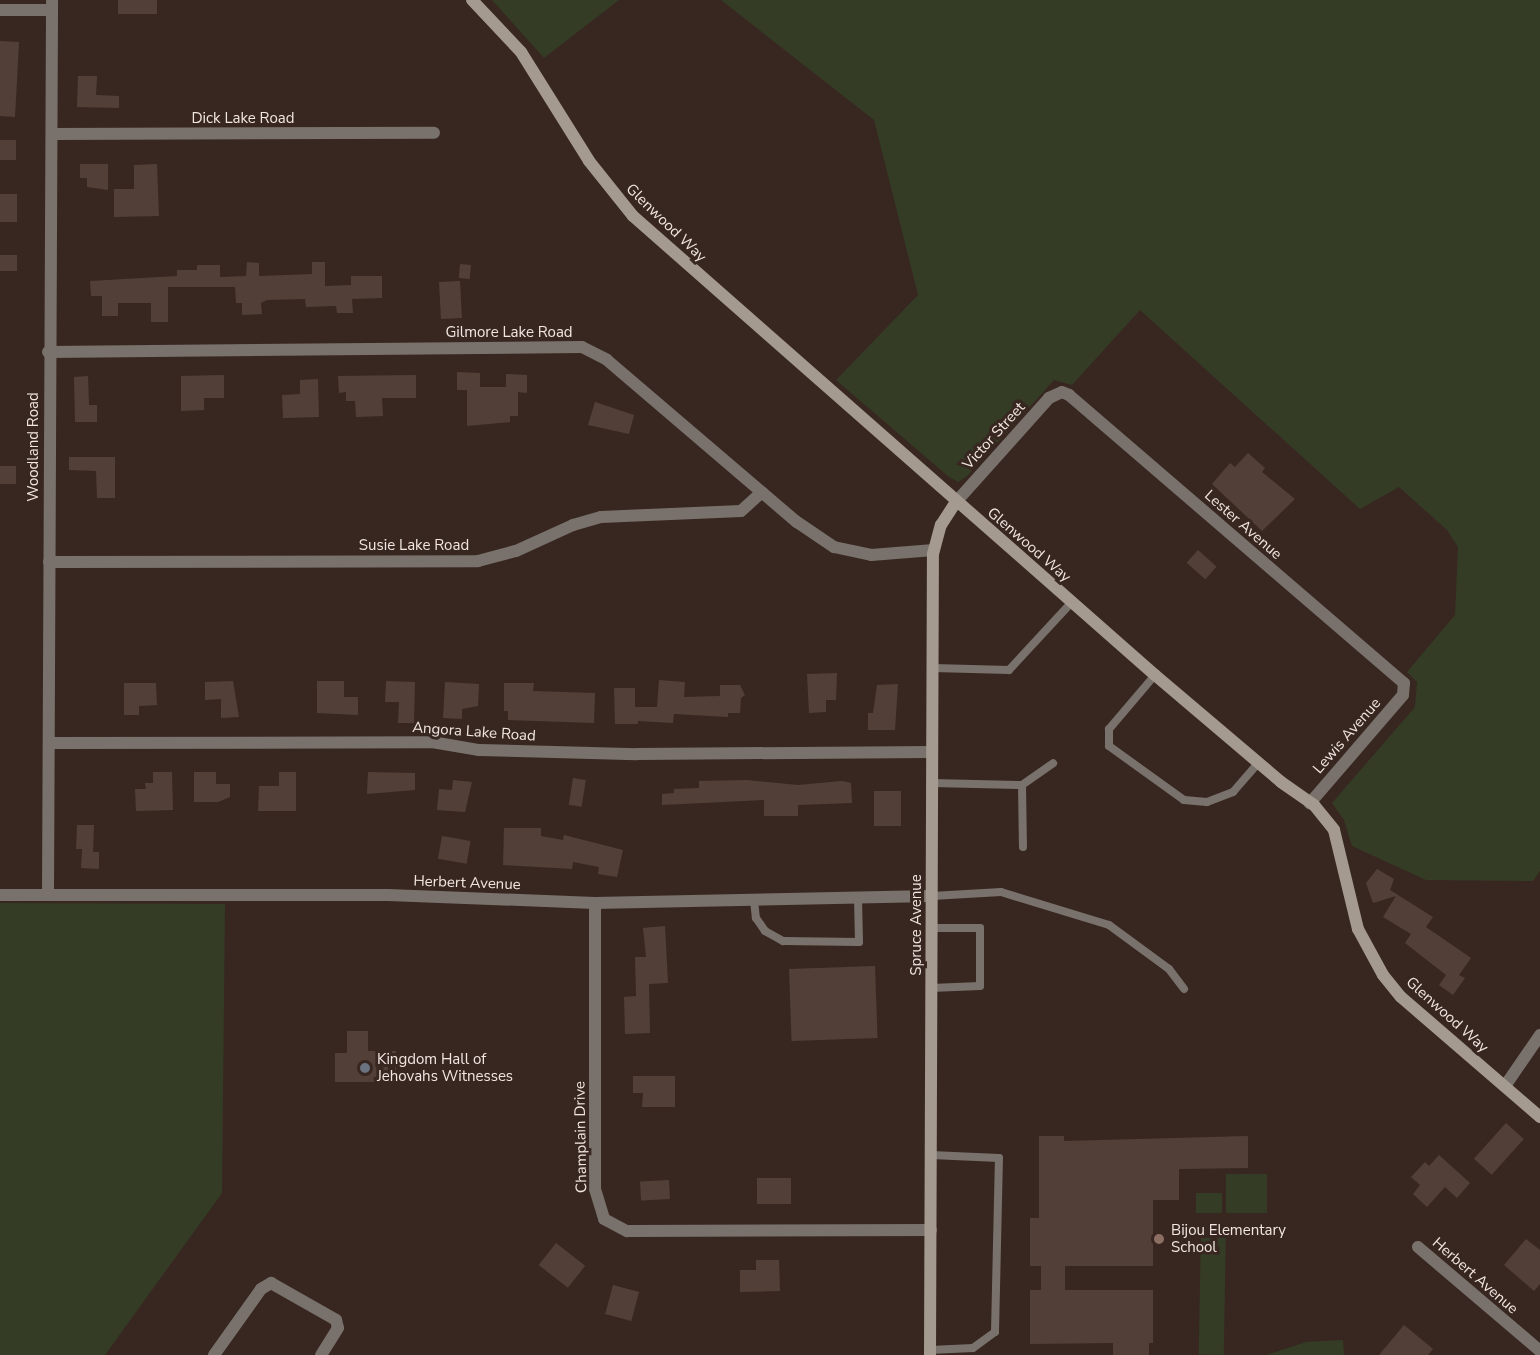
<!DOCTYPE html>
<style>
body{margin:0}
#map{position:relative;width:1540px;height:1355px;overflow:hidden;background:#382720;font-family:"Nunito Sans",sans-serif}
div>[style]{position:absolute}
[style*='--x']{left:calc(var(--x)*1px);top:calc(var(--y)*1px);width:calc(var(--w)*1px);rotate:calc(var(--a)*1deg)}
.green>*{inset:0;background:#343c25;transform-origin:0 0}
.building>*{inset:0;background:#524038;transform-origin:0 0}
.lane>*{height:8px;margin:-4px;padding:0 4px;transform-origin:4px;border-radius:4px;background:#79726c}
.street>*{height:12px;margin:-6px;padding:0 6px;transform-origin:6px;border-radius:6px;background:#79726c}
.secondary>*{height:12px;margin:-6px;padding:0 6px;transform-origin:6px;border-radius:6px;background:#a59a90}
.dots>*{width:16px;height:16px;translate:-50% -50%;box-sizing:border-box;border:3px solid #382720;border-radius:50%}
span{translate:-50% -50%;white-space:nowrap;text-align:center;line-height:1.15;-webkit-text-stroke:6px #382720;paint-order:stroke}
.street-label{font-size:15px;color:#f2e6e1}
.poi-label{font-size:15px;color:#f2e6e1}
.left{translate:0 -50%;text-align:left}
</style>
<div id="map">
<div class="green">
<div style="clip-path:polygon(492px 0,619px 0,544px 58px)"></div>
<div style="clip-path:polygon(721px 0,1540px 0,1540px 871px,1533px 881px,1426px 880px,1352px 846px,1344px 820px,1332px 803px,1415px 707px,1417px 682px,1407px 672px,1455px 615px,1458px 547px,1447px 530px,1399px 487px,1360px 509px,1140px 310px,1072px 385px,1054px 380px,967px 476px,958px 482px,949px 477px,836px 380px,918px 295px,874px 120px)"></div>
<div style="clip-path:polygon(0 903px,225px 904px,222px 1193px,105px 1355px,0 1355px)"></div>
<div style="left:1226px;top:1174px;width:41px;height:39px"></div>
<div style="left:1196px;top:1193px;width:26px;height:20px"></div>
<div style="left:1226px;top:1226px;width:129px;height:25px;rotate:91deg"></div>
<div style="clip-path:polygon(1343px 1340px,1344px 1355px,1266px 1355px,1306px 1342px)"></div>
</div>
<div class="building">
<div style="left:118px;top:0;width:39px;height:14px"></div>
<div style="clip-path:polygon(0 41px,19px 42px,15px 117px,0 116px)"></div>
<div style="clip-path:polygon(78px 76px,97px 76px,96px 95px,119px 96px,119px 108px,77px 107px)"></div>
<div style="left:0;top:140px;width:16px;height:20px"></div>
<div style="clip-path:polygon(80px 164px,108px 164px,108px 190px,87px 187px,87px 178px,80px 178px)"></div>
<div style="clip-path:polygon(157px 164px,159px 216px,114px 217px,114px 189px,134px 189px,134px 165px)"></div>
<div style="left:17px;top:194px;width:28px;height:17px;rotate:90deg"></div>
<div style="left:0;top:255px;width:17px;height:16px"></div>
<div style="clip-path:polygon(247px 262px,259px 263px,259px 276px,312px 274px,312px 262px,325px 262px,325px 286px,351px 285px,351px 276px,382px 276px,382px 298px,352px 299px,353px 313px,337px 313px,336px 306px,306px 307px,305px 299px,267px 300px,261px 303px,262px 314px,242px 315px,242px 303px,236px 303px,235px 287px,168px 287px,168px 322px,151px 322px,151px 303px,118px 303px,118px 316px,102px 316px,102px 296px,91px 296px,90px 281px,177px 276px,177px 270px,197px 270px,197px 265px,220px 265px,220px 277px,246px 276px)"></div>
<div style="left:460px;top:264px;width:11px;height:14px;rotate:5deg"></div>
<div style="left:460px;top:281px;width:37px;height:21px;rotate:87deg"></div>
<div style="clip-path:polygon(457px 372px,480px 373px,480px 387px,506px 387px,506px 374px,527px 375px,527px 393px,518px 392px,518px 416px,510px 416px,510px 422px,467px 426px,467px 390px,457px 390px)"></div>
<div style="clip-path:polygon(224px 375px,224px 398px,204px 398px,204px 410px,181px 411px,181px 376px)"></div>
<div style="clip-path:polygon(416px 375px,416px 398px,382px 398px,383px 416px,356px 417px,355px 401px,346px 401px,346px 392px,339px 393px,338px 376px)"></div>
<div style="clip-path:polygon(88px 376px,89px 405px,97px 405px,97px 422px,75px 422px,74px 377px)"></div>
<div style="clip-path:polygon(318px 379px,319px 417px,283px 418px,282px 395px,300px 394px,300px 380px)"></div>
<div style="clip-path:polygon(595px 402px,634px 415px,629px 434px,588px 425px)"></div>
<div style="clip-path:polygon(1248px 453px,1265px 468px,1262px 472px,1295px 499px,1262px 531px,1212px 484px,1230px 463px,1235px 467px)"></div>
<div style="clip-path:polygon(69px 457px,115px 457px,115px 498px,97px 498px,96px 471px,69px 470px)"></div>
<div style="left:0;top:466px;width:16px;height:18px"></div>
<div style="left:1198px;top:550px;width:25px;height:17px;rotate:42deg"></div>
<div style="clip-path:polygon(837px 673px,836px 700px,826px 700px,826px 712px,809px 713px,807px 674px)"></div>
<div style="clip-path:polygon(659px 680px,685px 682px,684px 697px,720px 696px,720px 685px,740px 685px,745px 695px,741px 698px,740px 713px,728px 713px,728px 717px,674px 714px,673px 723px,638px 721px,638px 724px,615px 724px,614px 688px,635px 688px,635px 707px,657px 707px)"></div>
<div style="clip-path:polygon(233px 681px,239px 717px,221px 718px,221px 699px,205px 700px,205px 682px)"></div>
<div style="clip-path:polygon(317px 681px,344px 681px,344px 697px,358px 697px,358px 715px,317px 713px)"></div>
<div style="clip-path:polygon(386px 681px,415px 682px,414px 723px,398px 723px,399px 702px,385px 702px)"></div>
<div style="clip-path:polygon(445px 682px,479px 684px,478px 706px,462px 709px,462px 719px,443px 718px)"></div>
<div style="clip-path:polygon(124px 683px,156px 683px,157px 705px,139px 706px,139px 715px,124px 715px)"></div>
<div style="clip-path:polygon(504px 683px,534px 683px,533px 691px,595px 693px,594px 723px,508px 720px,508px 711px,504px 711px)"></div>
<div style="clip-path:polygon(898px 684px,895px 730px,868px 730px,868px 713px,873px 713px,877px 685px)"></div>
<div style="clip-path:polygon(153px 772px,172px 772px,173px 810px,136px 811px,135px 789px,146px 789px,145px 783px,153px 783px)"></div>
<div style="clip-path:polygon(194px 772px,216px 772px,216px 784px,230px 784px,230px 797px,218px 802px,194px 802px)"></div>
<div style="clip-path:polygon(279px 772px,296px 772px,296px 811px,258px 811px,259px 786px,279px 786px)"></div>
<div style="clip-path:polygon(368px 772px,415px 773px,415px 790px,367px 794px)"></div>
<div style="left:573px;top:778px;width:13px;height:27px;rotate:9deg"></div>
<div style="clip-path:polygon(453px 780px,472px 782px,465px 812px,437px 810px,439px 789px,452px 790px)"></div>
<div style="clip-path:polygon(747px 780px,798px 785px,842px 781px,851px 783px,852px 803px,798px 805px,798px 816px,764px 816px,764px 800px,662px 805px,662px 794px,674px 793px,674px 789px,699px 788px,699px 781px)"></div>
<div style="left:874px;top:791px;width:27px;height:35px"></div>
<div style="clip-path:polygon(77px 825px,94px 825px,93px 852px,99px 852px,99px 869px,81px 868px,82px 849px,76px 849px)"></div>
<div style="clip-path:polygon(504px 828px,541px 828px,541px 836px,563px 840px,564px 835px,623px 850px,617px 877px,598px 874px,599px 867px,573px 862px,572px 869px,503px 865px)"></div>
<div style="left:442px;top:836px;width:29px;height:23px;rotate:10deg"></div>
<div style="clip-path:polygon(1377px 869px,1394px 879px,1390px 890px,1433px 917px,1426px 927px,1471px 958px,1459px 975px,1465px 978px,1453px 995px,1439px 985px,1446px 975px,1405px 943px,1411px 934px,1383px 917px,1396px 896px,1373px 903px,1366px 883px)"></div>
<div style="clip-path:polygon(665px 926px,668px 983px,649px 984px,650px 1033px,625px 1034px,624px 997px,636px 996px,635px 957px,646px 957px,643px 928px)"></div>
<div style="left:875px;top:966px;width:72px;height:86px;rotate:88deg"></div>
<div style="clip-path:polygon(347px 1031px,368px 1031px,368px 1051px,396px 1051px,396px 1082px,335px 1082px,335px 1053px,347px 1053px)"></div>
<div style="clip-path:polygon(633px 1076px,675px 1076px,675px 1107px,642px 1107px,643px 1093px,633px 1093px)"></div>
<div style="left:1506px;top:1123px;width:24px;height:48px;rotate:42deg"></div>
<div style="clip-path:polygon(1039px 1136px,1064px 1136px,1064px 1141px,1248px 1136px,1248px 1168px,1179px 1169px,1179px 1200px,1153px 1200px,1153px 1266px,1065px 1266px,1065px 1290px,1153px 1290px,1153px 1343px,1149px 1343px,1149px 1355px,1113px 1355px,1113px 1343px,1030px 1344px,1030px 1290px,1041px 1290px,1041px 1266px,1030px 1266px,1030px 1218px,1039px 1218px)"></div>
<div style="clip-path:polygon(1439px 1155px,1470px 1183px,1457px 1198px,1445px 1187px,1427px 1207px,1413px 1194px,1420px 1185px,1411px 1177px,1425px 1162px,1429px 1166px)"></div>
<div style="left:757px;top:1178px;width:34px;height:26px"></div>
<div style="left:669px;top:1180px;width:19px;height:29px;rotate:87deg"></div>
<div style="clip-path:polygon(1526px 1239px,1540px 1250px,1540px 1284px,1534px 1291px,1504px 1265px)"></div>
<div style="left:556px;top:1243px;width:37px;height:28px;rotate:38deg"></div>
<div style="clip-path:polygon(756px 1260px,779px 1260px,780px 1291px,740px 1292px,740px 1270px,756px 1270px)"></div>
<div style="left:613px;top:1285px;width:27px;height:30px;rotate:15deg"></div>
<div style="clip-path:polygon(1404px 1325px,1433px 1349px,1428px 1355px,1379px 1355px)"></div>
</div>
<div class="lane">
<div style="--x:933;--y:668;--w:76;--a:1.5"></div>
<div style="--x:1009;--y:670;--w:93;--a:-47.2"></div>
<div style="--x:1155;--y:675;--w:71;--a:130.4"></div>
<div style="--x:1109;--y:729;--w:17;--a:90"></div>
<div style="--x:1109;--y:746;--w:92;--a:35.8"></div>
<div style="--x:1184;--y:800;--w:23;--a:5"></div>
<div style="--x:1207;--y:802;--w:28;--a:-21"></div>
<div style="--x:1233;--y:792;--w:38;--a:-49"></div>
<div style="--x:932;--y:783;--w:90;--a:1.3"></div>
<div style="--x:1022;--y:785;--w:38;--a:-35"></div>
<div style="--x:1022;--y:785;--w:62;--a:89.1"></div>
<div style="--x:932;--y:896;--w:69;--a:-3.3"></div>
<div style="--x:1001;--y:892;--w:113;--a:17"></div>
<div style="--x:1109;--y:925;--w:74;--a:36.3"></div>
<div style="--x:1169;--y:969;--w:25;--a:53"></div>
<div style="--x:754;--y:900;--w:18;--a:84"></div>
<div style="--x:756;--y:918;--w:16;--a:55"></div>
<div style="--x:765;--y:931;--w:21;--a:29"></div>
<div style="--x:783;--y:941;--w:76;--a:0.8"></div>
<div style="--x:859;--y:942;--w:45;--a:-91.3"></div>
<div style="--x:931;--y:988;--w:49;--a:-2.3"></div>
<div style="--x:980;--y:986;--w:58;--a:-90"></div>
<div style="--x:980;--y:928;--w:48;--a:180"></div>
<div style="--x:930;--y:1350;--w:43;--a:-2.7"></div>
<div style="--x:973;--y:1348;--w:27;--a:-36"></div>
<div style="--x:995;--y:1332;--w:174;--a:-88.7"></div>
<div style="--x:999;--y:1158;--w:68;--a:-177.5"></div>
</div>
<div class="street">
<div style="--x:0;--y:10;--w:52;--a:0"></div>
<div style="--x:53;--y:134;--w:381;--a:-0.2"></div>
<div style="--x:48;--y:352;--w:534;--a:-0.54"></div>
<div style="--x:582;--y:347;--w:28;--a:27"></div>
<div style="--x:607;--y:360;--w:250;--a:40.5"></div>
<div style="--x:797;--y:522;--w:45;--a:34"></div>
<div style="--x:834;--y:547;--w:38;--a:12"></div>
<div style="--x:871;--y:555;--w:63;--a:-4.5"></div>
<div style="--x:956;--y:502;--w:140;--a:-48.2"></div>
<div style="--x:1049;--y:398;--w:14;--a:-25"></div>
<div style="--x:1062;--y:392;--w:8;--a:23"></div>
<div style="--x:1069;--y:395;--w:442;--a:40.7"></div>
<div style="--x:1404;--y:683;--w:12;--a:95"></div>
<div style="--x:1403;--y:695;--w:143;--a:130.7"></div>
<div style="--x:49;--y:562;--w:429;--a:-0.1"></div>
<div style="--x:478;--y:561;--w:39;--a:-15"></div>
<div style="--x:516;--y:551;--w:63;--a:-24.5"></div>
<div style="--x:573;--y:525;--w:29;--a:-16"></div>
<div style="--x:601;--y:517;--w:140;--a:-2.5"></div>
<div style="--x:741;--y:511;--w:28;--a:-42"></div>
<div style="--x:49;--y:743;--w:383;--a:-0.1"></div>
<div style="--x:432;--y:742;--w:48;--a:9.7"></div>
<div style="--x:479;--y:750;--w:158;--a:1.5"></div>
<div style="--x:637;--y:754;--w:295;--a:-0.4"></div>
<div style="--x:48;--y:894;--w:894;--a:-89.74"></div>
<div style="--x:0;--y:895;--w:388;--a:0"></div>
<div style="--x:388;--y:895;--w:207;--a:2.2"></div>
<div style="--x:595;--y:903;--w:337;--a:-1.2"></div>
<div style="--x:595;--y:903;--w:286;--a:90"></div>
<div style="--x:595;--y:1189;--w:31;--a:73"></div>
<div style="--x:604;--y:1219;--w:26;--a:28"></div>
<div style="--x:627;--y:1231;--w:304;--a:-0.2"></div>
<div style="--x:1505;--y:1086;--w:62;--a:-55.5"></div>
<div style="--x:1418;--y:1247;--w:160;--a:40.4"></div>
<div style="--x:214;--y:1355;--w:81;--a:-54.5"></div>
<div style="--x:261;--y:1289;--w:12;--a:-31"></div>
<div style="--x:271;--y:1283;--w:75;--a:29.6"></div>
<div style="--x:336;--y:1320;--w:8;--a:76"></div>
<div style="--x:338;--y:1328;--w:32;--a:122"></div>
</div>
<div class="secondary">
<div style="--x:472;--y:0;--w:71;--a:46.7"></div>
<div style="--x:521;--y:52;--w:128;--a:58"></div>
<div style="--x:589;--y:161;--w:70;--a:51.3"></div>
<div style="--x:633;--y:216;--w:695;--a:41.33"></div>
<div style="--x:1155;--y:675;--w:165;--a:40.3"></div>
<div style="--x:1281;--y:782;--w:40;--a:34.9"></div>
<div style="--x:1314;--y:805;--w:32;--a:51"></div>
<div style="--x:1334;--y:830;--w:102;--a:76.4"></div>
<div style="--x:1358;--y:929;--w:52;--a:61.5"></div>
<div style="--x:1383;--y:975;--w:28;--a:51"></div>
<div style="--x:1401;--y:997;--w:184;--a:40.8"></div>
<div style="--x:930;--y:1355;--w:801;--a:-89.79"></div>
<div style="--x:933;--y:554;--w:30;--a:-75"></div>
<div style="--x:941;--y:525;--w:27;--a:-57"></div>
</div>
<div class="dots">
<div style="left:365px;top:1068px;background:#6b7280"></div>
<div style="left:1159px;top:1239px;background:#8d6e63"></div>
</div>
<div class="street-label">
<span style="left:243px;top:119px">Dick Lake Road</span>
<span style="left:666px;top:223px;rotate:44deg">Glenwood Way</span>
<span style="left:509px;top:333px">Gilmore Lake Road</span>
<span style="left:994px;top:436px;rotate:-48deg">Victor Street</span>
<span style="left:34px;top:447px;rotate:-90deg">Woodland Road</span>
<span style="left:1243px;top:525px;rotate:41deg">Lester Avenue</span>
<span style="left:1029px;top:545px;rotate:41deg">Glenwood Way</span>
<span style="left:414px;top:546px">Susie Lake Road</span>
<span style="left:474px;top:732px;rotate:4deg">Angora Lake Road</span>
<span style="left:1347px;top:736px;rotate:-49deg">Lewis Avenue</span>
<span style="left:467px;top:883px;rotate:2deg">Herbert Avenue</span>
<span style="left:917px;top:925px;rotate:-90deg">Spruce Avenue</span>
<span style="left:1447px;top:1015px;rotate:42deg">Glenwood Way</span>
<span style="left:581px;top:1137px;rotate:-91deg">Champlain Drive</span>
<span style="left:1475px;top:1276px;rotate:41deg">Herbert Avenue</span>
</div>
<div class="poi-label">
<span class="left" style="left:377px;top:1068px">Kingdom Hall of<br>Jehovahs Witnesses</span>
<span class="left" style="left:1171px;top:1239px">Bijou Elementary<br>School</span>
</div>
</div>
